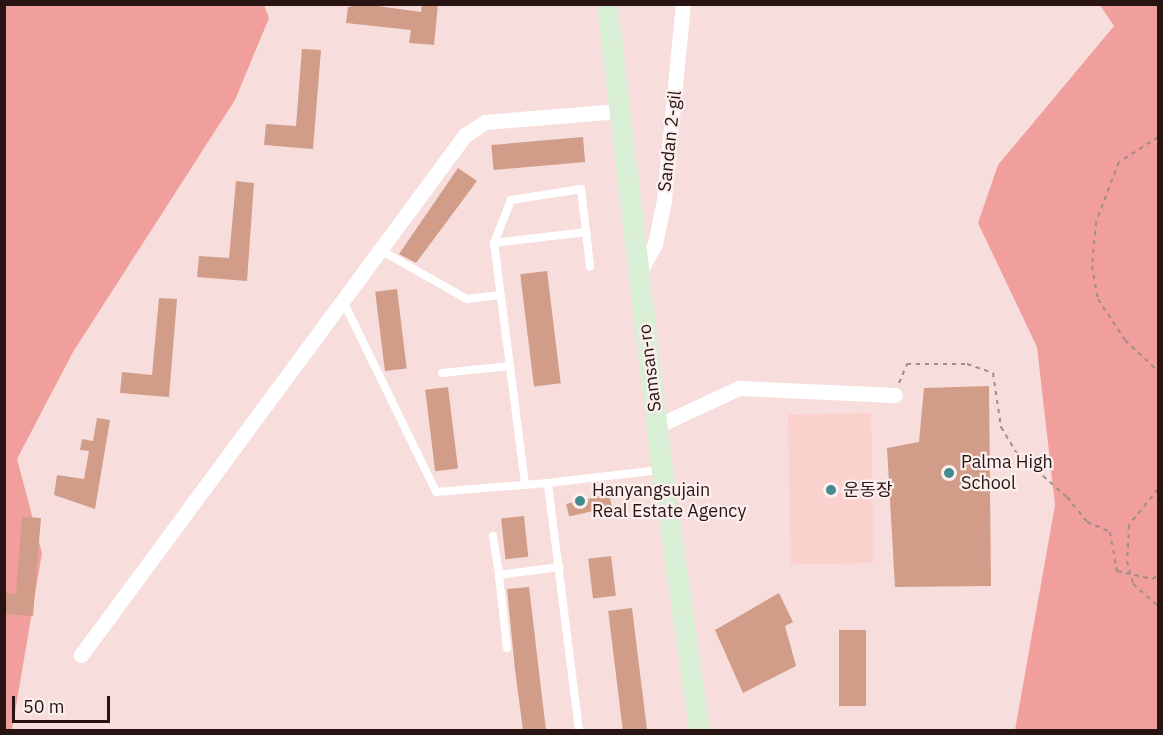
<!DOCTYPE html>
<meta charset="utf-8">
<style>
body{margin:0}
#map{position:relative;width:1163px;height:735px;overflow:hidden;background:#f7dedd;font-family:"IBM Plex Sans","Noto Sans KR",sans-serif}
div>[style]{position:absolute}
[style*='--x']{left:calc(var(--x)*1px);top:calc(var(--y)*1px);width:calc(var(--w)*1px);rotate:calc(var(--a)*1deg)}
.built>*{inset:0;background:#fbd1ce;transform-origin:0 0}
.green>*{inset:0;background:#f09f9c}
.building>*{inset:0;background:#d19d88;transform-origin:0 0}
.path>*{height:2px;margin-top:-1px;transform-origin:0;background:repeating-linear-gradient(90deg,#a38c8b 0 4.5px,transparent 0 9px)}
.service>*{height:8px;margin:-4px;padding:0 4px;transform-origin:4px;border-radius:4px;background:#fff}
.minor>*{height:15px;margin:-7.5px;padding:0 7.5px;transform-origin:7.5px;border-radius:7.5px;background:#fff}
.secondary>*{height:21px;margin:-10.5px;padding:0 10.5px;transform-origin:10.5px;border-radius:10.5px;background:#d8efd6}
.dots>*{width:16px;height:16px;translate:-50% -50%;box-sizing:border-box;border:3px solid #fcefee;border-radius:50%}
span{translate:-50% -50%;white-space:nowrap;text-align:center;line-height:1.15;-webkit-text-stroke:4.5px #fcefee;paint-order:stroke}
.street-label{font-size:18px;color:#281413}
.poi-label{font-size:18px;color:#281413}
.left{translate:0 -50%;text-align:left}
.frame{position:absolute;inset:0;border:6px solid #281413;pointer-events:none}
.scale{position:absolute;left:12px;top:696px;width:98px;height:27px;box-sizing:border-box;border:3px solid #281413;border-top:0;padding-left:8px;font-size:18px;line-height:21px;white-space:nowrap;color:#281413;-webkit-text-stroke:4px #fcefee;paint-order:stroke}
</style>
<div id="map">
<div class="built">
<div style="left:871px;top:413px;width:150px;height:83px;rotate:89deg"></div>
</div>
<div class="green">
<div style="clip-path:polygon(4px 5px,264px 5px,269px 18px,235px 100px,73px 352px,17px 459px,42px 553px,12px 730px,4px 730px)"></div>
<div style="clip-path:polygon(1100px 5px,1158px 5px,1158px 730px,1015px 730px,1055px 505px,1037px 347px,978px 223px,998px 165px,1114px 26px)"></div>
</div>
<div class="building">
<div style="clip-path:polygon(363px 4px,421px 12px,422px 4px,438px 4px,434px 45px,409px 43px,411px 30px,346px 23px,348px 7px)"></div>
<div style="clip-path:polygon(302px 49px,321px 50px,313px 149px,264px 145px,266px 124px,296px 126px)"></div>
<div style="left:583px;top:137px;width:25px;height:92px;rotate:85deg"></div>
<div style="clip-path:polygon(458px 168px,477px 181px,416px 263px,399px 254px)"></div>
<div style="clip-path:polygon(236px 181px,254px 183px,247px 281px,197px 277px,199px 256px,229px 258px)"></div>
<div style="left:547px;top:271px;width:113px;height:27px;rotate:83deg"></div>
<div style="left:397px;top:289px;width:80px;height:22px;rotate:83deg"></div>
<div style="clip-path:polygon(159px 298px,177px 299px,169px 397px,120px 393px,122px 372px,152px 375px)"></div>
<div style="clip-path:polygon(989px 386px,991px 586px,895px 587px,887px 448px,919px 442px,924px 388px)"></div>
<div style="left:448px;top:387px;width:82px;height:23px;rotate:83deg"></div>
<div style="clip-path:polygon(97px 418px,110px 420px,95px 509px,54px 495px,57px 475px,84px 479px,89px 451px,80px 450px,82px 439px,93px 441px)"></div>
<div style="left:609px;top:494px;width:13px;height:44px;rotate:77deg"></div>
<div style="left:524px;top:516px;width:41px;height:23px;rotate:84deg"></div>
<div style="clip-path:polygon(22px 517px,41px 518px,33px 616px,4px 614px,4px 593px,16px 594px)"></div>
<div style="left:611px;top:556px;width:40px;height:23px;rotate:83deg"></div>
<div style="clip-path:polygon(529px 587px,540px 680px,546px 730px,523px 730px,515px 670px,507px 589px)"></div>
<div style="clip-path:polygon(779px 593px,793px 622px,785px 626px,796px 666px,743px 693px,715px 630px)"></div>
<div style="left:632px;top:608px;width:123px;height:24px;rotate:83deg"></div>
<div style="left:866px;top:630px;width:76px;height:27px;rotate:90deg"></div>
</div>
<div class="path">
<div style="--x:1158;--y:137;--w:46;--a:147.3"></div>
<div style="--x:1119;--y:162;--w:64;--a:111"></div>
<div style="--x:1096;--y:222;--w:44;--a:95.2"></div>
<div style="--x:1092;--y:266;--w:34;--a:80"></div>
<div style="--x:1098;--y:299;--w:49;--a:56.6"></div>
<div style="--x:1125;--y:340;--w:45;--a:43.2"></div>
<div style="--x:899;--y:383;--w:21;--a:-67"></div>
<div style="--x:907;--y:364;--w:60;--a:0"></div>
<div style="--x:967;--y:364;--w:28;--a:19"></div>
<div style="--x:993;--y:373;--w:55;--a:81.6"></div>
<div style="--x:1001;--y:427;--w:29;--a:59"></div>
<div style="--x:1016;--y:452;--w:68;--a:41.4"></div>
<div style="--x:1067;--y:497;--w:32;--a:51"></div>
<div style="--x:1087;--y:522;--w:25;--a:23"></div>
<div style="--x:1110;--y:532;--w:40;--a:80"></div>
<div style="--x:1117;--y:571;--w:36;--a:13"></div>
<div style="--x:1152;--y:579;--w:7;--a:-27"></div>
<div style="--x:1158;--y:489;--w:46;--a:128.9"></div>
<div style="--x:1129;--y:525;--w:36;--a:93"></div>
<div style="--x:1127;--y:561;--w:24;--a:75"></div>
<div style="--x:1133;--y:584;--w:33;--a:41"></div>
</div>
<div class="service">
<div style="--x:494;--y:243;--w:93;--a:-6.8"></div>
<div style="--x:382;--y:251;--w:98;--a:29.5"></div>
<div style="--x:467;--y:299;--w:33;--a:-7"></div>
<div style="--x:343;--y:301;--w:212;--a:64"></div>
<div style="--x:436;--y:492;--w:112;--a:-4.6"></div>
<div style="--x:442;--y:373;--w:68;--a:-5.9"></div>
<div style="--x:525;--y:484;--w:243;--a:-97.3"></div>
<div style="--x:494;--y:243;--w:46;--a:-68.4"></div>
<div style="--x:511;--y:200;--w:71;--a:-8.9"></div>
<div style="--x:581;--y:189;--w:78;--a:83.3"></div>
<div style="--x:493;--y:536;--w:39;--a:81"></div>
<div style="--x:507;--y:648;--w:73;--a:-96.3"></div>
<div style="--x:499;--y:575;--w:61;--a:-7.6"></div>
<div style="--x:579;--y:730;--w:249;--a:-97.2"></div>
<div style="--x:548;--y:483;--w:112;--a:-6.7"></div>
</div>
<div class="minor">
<div style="--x:639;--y:273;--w:33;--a:-61"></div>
<div style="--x:655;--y:244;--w:45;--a:-78.4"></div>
<div style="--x:664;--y:200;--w:197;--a:-84.5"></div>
<div style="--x:657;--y:426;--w:90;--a:-24.9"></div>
<div style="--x:739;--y:388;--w:156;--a:2.6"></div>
<div style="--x:81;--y:655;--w:646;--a:-53.56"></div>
<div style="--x:465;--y:135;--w:24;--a:-33"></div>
<div style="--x:485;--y:122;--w:134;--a:-4.7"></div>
</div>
<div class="secondary">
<div style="--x:607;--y:4;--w:469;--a:83.3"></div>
<div style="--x:662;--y:470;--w:263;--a:81.9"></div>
</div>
<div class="dots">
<div style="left:949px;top:473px;background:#438b91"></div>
<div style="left:831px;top:490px;background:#438b91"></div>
<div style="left:580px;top:501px;background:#438b91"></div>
</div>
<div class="street-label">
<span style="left:670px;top:141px;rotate:-84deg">Sandan 2-gil</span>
<span style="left:650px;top:368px;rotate:-97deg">Samsan-ro</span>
</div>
<div class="poi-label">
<span class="left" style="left:961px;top:473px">Palma High<br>School</span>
<span class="left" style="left:843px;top:490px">운동장</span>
<span class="left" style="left:592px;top:501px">Hanyangsujain<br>Real Estate Agency</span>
</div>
<div class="frame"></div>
<div class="scale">50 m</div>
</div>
